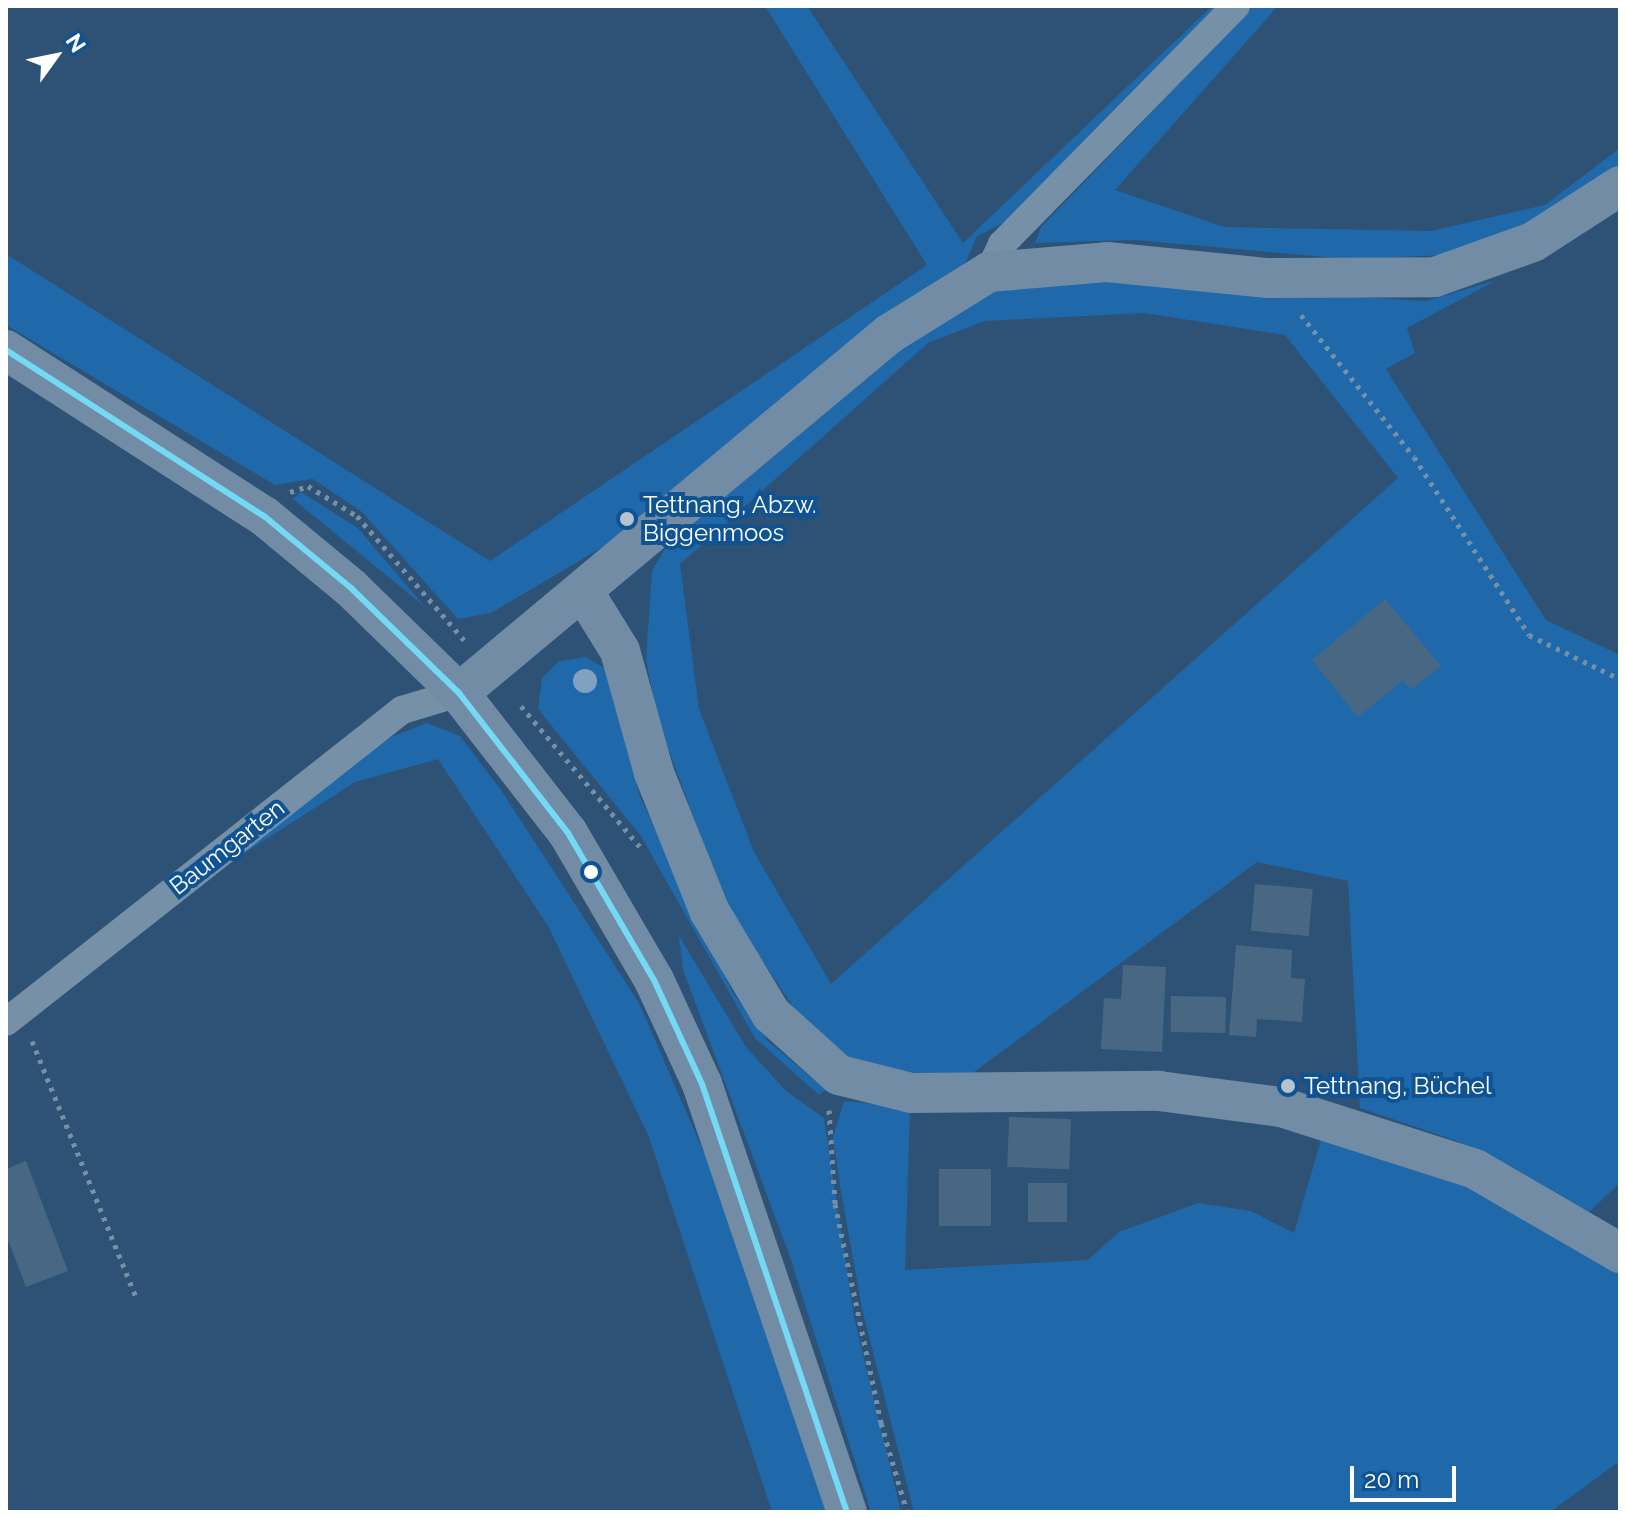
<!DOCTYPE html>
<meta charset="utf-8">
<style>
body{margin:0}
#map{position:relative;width:1626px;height:1518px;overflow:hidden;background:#2d5275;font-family:Raleway,sans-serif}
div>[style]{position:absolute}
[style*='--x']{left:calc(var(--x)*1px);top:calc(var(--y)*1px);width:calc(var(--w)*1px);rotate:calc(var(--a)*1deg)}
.green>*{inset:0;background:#1f68a9}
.building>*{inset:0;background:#486783;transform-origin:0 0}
.path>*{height:5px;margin-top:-2.5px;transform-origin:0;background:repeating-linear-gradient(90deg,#7690a8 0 4px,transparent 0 10px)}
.street>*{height:28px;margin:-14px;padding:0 14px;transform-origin:14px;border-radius:14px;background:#7690a8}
.secondary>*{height:40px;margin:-20px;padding:0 20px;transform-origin:20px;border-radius:20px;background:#718ca4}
.bus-1>*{height:6px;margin:-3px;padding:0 3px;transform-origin:3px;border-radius:3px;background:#74d9f5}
.trees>*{width:24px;height:24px;margin:-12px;border-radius:50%;background:#80a1c0}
.dots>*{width:22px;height:22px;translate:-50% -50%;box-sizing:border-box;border:4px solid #0f5393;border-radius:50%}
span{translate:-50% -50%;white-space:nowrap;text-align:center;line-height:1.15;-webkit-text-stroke:8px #0f5393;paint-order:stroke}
.poi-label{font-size:24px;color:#fff}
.left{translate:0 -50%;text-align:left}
.street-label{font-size:24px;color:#fff}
.frame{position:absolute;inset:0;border:8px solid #fff;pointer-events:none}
.north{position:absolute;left:16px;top:16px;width:80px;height:80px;-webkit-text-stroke:6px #0f5393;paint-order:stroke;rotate:57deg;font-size:22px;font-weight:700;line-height:32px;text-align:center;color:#fff}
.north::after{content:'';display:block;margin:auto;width:28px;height:36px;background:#fff;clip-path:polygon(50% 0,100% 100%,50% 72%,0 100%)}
.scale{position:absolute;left:1350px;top:1466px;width:106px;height:36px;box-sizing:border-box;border:4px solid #fff;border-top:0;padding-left:10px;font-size:24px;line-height:28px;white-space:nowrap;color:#fff;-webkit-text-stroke:6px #0f5393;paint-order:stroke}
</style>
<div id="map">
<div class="green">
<div style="clip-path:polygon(765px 6px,807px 6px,963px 243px,1212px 6px,1226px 6px,1003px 223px,977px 236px,965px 264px,606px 545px,491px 613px,458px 619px,362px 512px,313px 479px,275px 485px,6px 325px,6px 254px,490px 561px,927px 265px)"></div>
<div style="clip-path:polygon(1254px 6px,1278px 6px,1115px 190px,1224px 227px,1431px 231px,1545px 205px,1620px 148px,1620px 168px,1514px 232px,1449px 255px,1346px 259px,1136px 240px,1035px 243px,1041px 227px)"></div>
<div style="clip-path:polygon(evenodd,1053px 278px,1426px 301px,1497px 280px,1407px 328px,1415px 353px,1386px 369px,1546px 620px,1620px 655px,1620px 1183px,1589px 1212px,1457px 1141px,1360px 1108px,1348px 881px,1257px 862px,966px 1078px,928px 1080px,855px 1062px,797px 1013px,727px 907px,658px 721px,646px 659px,652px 571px,667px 545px,912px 333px,987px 292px,1053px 278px,1144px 313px,1285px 335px,1398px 478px,831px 984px,754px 852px,699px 709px,680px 564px,928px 343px,984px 321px,1144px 313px)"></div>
<div style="clip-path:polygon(301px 492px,358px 528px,425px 607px,293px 499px)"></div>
<div style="clip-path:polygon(586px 657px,606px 669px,640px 797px,732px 991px,769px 1042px,826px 1090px,819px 1095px,755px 1038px,641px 836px,538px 709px,542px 678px,559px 661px)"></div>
<div style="clip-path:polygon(427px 723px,460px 736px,501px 790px,639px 1003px,727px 1206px,826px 1512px,772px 1512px,649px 1137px,548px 926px,438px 759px,355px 782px,189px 889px,379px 742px)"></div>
<div style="clip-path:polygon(679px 936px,746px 1047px,786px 1091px,824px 1118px,854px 1317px,901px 1512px,871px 1512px,789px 1254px,683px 970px)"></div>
<div style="clip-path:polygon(844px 1101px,910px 1108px,905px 1270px,1088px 1260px,1119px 1232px,1198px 1203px,1251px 1211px,1294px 1233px,1323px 1133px,1485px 1191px,1620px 1272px,1620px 1461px,1550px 1512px,914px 1512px,862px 1309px,840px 1185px,833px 1137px)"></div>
</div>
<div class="building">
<div style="left:631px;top:510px;width:12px;height:17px;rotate:55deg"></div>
<div style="clip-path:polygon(1385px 599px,1441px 666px,1411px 690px,1403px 680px,1358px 717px,1312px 660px)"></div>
<div style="left:1255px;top:884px;width:58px;height:47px;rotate:5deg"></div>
<div style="clip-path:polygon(1236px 945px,1292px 950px,1291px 978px,1305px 979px,1302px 1022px,1257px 1019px,1256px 1037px,1229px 1035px)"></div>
<div style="clip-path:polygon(1123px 965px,1166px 967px,1162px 1052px,1101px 1049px,1104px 998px,1121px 999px)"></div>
<div style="left:1171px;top:996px;width:55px;height:36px;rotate:1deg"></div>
<div style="left:1009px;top:1117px;width:62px;height:50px;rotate:2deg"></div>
<div style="clip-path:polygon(26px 1161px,68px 1271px,26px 1287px,6px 1235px,6px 1169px)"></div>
<div style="left:939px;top:1169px;width:52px;height:57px"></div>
<div style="left:1028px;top:1183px;width:39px;height:39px"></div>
</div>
<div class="path">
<div style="--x:1301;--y:315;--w:181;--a:51.5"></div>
<div style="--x:1414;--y:457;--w:212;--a:57.1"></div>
<div style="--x:1529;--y:635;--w:101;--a:25.8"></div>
<div style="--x:290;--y:492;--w:19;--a:-18"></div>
<div style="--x:308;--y:486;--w:57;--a:31.5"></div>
<div style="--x:357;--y:516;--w:165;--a:49.2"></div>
<div style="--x:521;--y:706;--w:186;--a:49.8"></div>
<div style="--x:32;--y:1041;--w:279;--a:67.9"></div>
<div style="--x:829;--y:1110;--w:94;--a:86.3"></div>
<div style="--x:835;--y:1204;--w:224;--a:78.1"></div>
<div style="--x:881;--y:1423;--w:93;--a:73.7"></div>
</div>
<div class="street">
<div style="--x:989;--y:272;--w:31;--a:-65"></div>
<div style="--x:1002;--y:244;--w:334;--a:-45.5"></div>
<div style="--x:6;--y:1022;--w:504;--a:-38.23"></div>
<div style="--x:402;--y:710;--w:59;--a:-16.6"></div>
</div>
<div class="secondary">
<div style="--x:6;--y:350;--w:307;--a:32.8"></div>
<div style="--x:264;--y:516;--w:113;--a:39.6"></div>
<div style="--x:351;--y:588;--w:151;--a:44.2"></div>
<div style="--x:459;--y:693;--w:177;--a:52.1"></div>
<div style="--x:568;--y:833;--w:170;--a:59.7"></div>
<div style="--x:654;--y:980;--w:115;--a:65.2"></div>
<div style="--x:702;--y:1084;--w:452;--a:71.3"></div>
<div style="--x:583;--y:591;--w:70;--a:58.3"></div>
<div style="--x:620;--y:651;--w:127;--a:74.4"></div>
<div style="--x:654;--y:773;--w:150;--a:68.1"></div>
<div style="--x:710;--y:912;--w:119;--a:59.1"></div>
<div style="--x:771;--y:1014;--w:91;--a:41.9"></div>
<div style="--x:839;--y:1075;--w:74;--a:14"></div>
<div style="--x:911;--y:1093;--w:248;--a:-0.5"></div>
<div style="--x:1159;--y:1091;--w:123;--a:7.5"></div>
<div style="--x:1281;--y:1107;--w:204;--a:17.7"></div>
<div style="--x:1475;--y:1169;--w:168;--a:30.1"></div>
<div style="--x:459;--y:693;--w:560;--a:-39.86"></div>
<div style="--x:889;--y:334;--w:118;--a:-31.8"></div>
<div style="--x:989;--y:272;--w:118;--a:-4.8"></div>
<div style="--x:1107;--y:262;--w:162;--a:5.7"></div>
<div style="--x:1268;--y:278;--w:167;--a:-0.3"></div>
<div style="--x:1435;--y:277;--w:104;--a:-19.7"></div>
<div style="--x:1533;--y:242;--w:103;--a:-32.8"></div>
</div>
<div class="bus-1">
<div style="--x:6;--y:350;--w:307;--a:32.8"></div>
<div style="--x:264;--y:516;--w:113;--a:39.6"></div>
<div style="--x:351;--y:588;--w:151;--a:44.2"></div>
<div style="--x:459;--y:693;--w:177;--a:52.1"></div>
<div style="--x:568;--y:833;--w:170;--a:59.7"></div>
<div style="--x:654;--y:980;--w:115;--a:65.2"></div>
<div style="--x:702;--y:1084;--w:452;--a:71.3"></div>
</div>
<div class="trees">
<div style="left:585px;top:681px"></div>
</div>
<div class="dots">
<div style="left:627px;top:519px;background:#b6c2cf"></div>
<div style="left:591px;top:872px;background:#fff"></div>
<div style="left:1288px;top:1086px;background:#b6c2cf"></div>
</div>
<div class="poi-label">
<span class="left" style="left:643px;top:519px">Tettnang, Abzw.<br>Biggenmoos</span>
<span class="left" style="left:1304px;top:1086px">Tettnang, Büchel</span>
</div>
<div class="street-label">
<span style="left:227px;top:847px;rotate:-38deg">Baumgarten</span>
</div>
<div class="frame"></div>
<div class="north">N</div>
<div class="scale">20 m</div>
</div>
